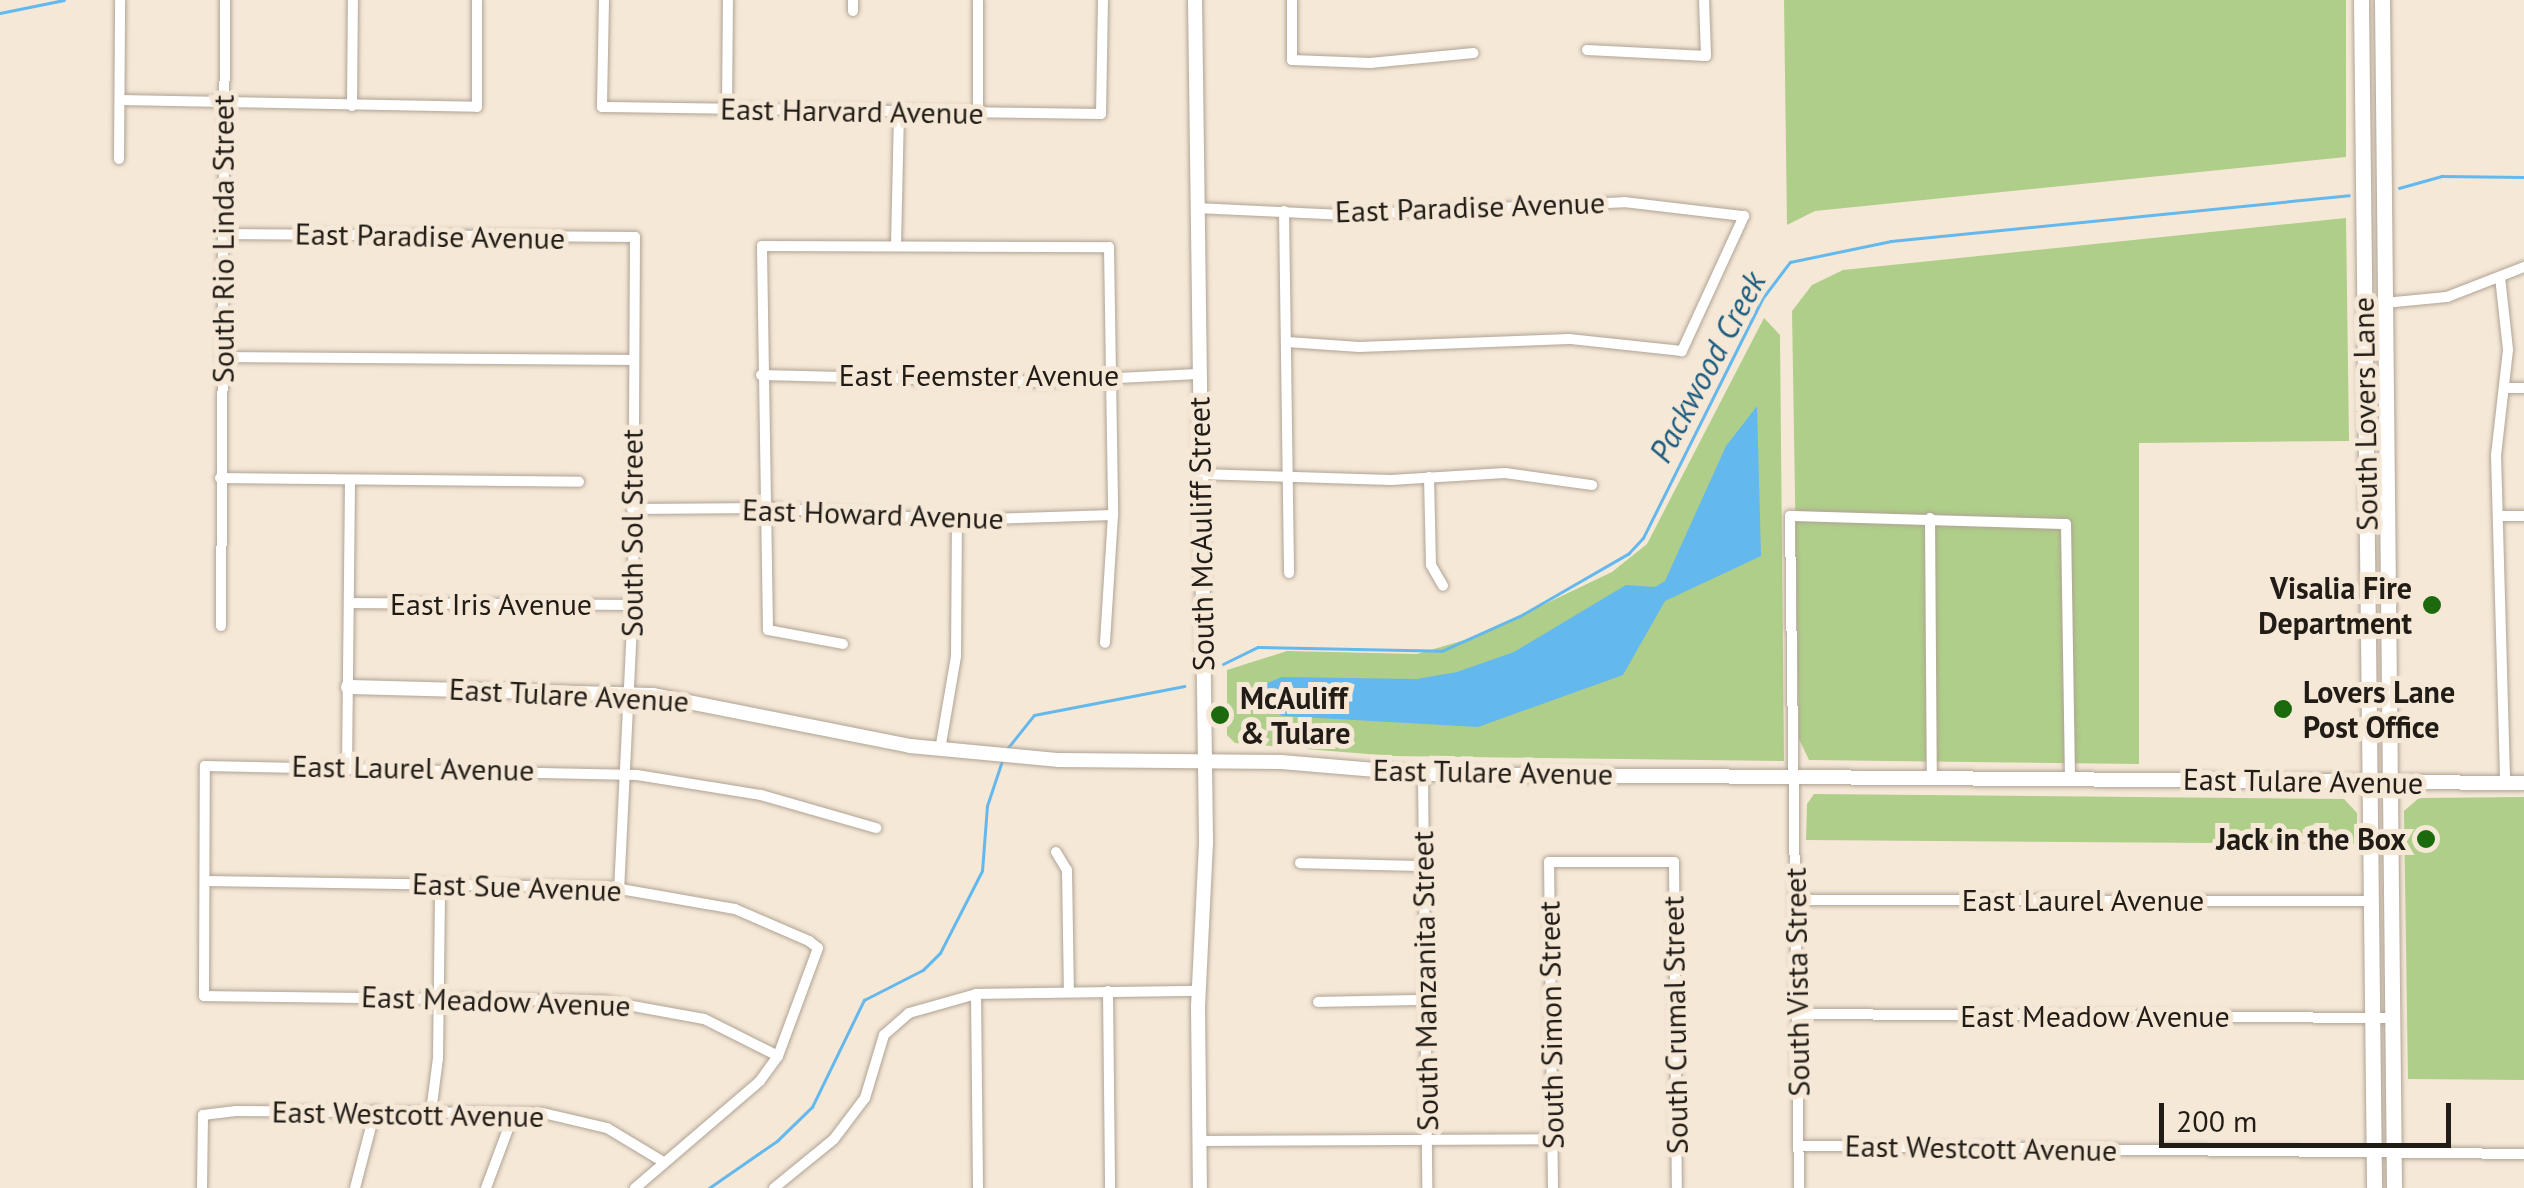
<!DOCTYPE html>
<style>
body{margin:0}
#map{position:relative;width:2524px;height:1188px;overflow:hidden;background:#f5e8d7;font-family:"PT Sans",sans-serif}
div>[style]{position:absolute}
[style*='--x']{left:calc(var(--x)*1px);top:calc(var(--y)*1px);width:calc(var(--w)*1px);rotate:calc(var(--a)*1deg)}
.green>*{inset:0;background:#afce89}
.water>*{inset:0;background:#63b8ed}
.stream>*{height:2.5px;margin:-1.25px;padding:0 1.25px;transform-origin:1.25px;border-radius:1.25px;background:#63b8ed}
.roads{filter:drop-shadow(0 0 2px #b0a394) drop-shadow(0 0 2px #b0a394)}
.minor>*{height:10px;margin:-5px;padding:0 5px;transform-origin:5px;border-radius:5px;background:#fff}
.tertiary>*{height:14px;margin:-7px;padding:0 7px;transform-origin:7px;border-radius:7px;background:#fff}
.secondary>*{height:15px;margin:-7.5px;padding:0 7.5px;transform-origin:7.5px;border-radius:7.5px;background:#fff}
.dots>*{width:28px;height:28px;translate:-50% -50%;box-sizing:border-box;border:5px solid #f5e8d7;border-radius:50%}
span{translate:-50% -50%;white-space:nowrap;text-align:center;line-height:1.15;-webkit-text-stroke:10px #f5e8d7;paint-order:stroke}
.street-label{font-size:30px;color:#211c16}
.poi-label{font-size:30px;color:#211c16;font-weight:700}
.right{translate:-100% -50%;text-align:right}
.left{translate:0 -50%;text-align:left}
.water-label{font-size:32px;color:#1b5c7f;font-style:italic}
.scale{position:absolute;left:2159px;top:1103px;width:292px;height:45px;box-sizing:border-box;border:5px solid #211c16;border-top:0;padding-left:12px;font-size:30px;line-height:35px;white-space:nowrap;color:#211c16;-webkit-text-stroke:8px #f5e8d7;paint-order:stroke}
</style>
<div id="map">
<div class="green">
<div style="clip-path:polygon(1784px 0,2346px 0,2346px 157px,1815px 211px,1787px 225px)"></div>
<div style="clip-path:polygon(2346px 218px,2349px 441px,2139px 443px,2139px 764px,1809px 760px,1799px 739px,1792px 311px,1812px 285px,1843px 270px)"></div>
<div style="clip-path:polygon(1764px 318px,1780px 335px,1784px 761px,1392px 756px,1235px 743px,1227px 735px,1227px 670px,1287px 651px,1417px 654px,1478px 636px,1612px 572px,1647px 544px)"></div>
<div style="clip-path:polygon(1814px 794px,2344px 799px,2357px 813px,2357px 844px,1806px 840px,1807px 804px)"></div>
<div style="clip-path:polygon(2524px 797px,2524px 1080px,2408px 1079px,2404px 811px,2419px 798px)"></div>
</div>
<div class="water">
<div style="clip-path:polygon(1757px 406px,1761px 556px,1665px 601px,1623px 675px,1478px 727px,1284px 716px,1252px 705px,1258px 687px,1282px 677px,1417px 679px,1457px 672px,1514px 652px,1626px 585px,1655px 587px,1665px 581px,1726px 446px)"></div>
</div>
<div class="stream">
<div style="--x:0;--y:13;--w:65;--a:-11.5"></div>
<div style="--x:2399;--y:188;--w:45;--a:-15.6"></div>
<div style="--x:2442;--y:176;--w:82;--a:0.7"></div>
<div style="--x:1223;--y:664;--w:39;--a:-26"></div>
<div style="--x:1258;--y:647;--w:184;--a:1.2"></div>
<div style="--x:1442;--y:651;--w:85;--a:-24.2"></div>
<div style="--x:1520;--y:616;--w:125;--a:-29.9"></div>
<div style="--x:1628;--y:554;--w:22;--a:-47"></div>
<div style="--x:1643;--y:538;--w:267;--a:-63.5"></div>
<div style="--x:1762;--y:299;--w:46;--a:-52.9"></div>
<div style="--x:1790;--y:262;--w:103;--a:-11.7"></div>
<div style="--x:1891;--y:241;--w:460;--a:-5.7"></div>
<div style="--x:1007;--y:749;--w:43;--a:-51.5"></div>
<div style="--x:1034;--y:715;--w:153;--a:-10.9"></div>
<div style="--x:709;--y:1188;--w:83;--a:-34.7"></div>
<div style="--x:777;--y:1141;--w:49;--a:-44.2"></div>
<div style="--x:812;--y:1107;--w:119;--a:-64.1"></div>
<div style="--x:864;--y:1000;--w:66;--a:-27"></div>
<div style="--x:923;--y:970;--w:24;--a:-45"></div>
<div style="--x:940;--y:953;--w:92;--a:-62.9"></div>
<div style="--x:982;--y:871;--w:65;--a:-85.6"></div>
<div style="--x:987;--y:806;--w:47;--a:-71.6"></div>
</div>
<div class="roads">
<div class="minor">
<div style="--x:604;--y:0;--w:107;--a:91.1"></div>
<div style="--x:602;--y:107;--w:499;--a:0.8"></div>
<div style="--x:1101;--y:114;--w:114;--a:-89"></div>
<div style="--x:1292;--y:0;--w:60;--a:90"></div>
<div style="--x:1292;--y:60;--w:78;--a:2.2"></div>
<div style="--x:1370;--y:63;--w:104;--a:-5.5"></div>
<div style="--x:853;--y:11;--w:11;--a:-90"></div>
<div style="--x:1587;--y:50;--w:119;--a:2.9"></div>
<div style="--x:1706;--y:56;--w:56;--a:-92"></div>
<div style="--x:120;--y:100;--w:357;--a:1.1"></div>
<div style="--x:477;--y:107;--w:107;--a:-90"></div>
<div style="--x:352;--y:106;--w:106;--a:-89.5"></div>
<div style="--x:727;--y:109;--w:109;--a:-89.5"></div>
<div style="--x:978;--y:113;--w:113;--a:-90"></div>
<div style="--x:119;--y:159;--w:159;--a:-89.6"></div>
<div style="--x:1196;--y:208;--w:146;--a:2.7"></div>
<div style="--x:1342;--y:215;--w:282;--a:-2.6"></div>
<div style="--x:1624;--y:202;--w:121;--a:6.7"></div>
<div style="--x:1744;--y:216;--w:149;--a:114.7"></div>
<div style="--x:1682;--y:351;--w:114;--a:-173.9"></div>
<div style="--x:1569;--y:339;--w:210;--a:177.8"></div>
<div style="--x:1359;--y:347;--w:72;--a:-176"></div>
<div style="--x:1284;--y:211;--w:362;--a:89.2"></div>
<div style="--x:224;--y:234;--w:411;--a:0.4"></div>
<div style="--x:635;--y:237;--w:368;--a:90.3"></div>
<div style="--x:633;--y:605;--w:284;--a:92.8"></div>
<div style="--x:896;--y:245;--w:134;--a:-88.7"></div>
<div style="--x:2500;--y:277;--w:73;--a:83.7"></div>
<div style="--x:2508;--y:350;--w:106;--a:96.5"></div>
<div style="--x:2496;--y:455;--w:328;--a:88.4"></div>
<div style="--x:2384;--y:303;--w:63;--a:-5.4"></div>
<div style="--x:2447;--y:297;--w:83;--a:-21.3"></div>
<div style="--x:222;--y:357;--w:412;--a:0.4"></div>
<div style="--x:761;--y:375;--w:277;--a:1.4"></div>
<div style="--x:1038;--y:382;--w:160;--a:-2.9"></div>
<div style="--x:2504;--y:388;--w:20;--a:0"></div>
<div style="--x:1199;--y:474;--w:192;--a:1.8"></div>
<div style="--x:1391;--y:480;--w:114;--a:-3.5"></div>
<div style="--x:1505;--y:473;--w:88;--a:7.9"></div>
<div style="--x:1429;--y:477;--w:88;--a:88.7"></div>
<div style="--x:1431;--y:565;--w:24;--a:60"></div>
<div style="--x:220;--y:478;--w:359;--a:0.6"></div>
<div style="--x:632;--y:509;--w:137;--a:-0.4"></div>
<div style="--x:769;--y:508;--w:188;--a:3.7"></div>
<div style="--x:957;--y:520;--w:156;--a:-1.8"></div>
<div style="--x:2500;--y:516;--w:24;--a:0"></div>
<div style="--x:1930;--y:518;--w:260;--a:89.6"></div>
<div style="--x:349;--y:603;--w:284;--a:0.4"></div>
<div style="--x:221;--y:626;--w:626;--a:-89.63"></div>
<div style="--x:843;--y:644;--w:76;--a:-169.4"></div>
<div style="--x:768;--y:630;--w:384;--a:-90.9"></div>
<div style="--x:762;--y:246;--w:347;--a:0.2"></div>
<div style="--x:1109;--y:247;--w:268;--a:89.1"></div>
<div style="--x:1113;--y:515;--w:128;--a:93.6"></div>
<div style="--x:940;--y:750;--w:95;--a:-80.3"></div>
<div style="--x:956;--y:656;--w:136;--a:-89.6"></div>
<div style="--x:347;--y:768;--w:288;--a:-89.4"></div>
<div style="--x:1423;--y:774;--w:414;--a:89.4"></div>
<div style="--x:1056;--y:852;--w:21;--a:59"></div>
<div style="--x:1067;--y:870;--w:121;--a:89.1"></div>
<div style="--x:1300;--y:863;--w:124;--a:1.4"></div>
<div style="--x:205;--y:881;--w:404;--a:0.9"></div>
<div style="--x:609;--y:887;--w:128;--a:9.9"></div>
<div style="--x:735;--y:909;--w:81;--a:23.4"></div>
<div style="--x:809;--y:941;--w:11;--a:38"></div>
<div style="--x:818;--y:948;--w:115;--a:110.3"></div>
<div style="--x:778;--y:1056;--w:31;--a:126"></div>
<div style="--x:760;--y:1081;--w:165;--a:139.4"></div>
<div style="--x:1795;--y:900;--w:576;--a:0.1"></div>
<div style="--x:1108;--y:991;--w:197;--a:89.4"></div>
<div style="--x:976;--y:994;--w:194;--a:89.4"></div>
<div style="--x:1318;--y:1002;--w:107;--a:-1.1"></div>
<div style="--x:1798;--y:1014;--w:594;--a:0.39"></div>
<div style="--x:778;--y:1056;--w:83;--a:-153.4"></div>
<div style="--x:704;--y:1019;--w:101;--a:-169.7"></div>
<div style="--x:605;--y:1001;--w:401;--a:-179.3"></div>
<div style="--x:204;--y:996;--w:230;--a:-89.8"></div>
<div style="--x:205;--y:766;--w:432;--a:1.2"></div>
<div style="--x:637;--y:775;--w:126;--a:9.2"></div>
<div style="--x:761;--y:795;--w:120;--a:16"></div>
<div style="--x:431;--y:1112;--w:54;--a:-82.6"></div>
<div style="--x:438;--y:1058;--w:173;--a:-89.3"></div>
<div style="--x:1199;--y:1141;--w:353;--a:-0.3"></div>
<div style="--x:1799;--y:1146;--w:725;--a:0.63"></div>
<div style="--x:202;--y:1188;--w:73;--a:-89.2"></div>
<div style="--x:203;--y:1115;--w:33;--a:-7"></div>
<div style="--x:236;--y:1111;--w:307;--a:0.4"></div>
<div style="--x:543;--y:1113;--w:66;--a:13.2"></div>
<div style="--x:607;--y:1128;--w:64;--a:31"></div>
<div style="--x:355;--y:1188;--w:80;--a:-75.4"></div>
<div style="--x:486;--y:1188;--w:80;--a:-69.5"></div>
<div style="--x:774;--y:1188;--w:77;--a:-39.2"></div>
<div style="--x:834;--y:1139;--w:51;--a:-52.9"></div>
<div style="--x:865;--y:1098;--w:66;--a:-73.2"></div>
<div style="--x:884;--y:1035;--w:33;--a:-41"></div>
<div style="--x:909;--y:1013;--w:70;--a:-15.8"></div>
<div style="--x:976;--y:994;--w:222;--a:-0.8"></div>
<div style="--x:1553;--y:1188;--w:326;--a:-90.7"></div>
<div style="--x:1549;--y:862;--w:125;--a:0"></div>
<div style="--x:1674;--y:862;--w:326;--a:89.5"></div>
<div style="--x:1799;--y:1188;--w:672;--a:-90.77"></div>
<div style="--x:1790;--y:516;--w:276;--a:1.7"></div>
<div style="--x:2066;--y:524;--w:255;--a:89.1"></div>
</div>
<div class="tertiary">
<div style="--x:1195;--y:0;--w:843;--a:89.25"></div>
<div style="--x:1206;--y:843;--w:163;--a:92.8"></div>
<div style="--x:1198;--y:1006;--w:182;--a:89.4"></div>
<div style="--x:348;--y:687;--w:305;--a:1.5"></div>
<div style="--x:653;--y:695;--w:262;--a:11.2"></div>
<div style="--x:910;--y:746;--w:150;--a:5.4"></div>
<div style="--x:1059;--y:760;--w:222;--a:0.5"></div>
<div style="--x:1281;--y:762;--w:143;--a:4.8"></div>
<div style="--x:1423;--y:774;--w:1101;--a:0.47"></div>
</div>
<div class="secondary">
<div style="--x:2361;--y:0;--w:1188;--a:89.37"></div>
<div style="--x:2382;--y:0;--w:1188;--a:89.42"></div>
</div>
</div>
<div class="dots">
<div style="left:2432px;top:605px;background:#1b6a0d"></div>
<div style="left:2283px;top:709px;background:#1b6a0d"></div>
<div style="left:1220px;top:715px;background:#1b6a0d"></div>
<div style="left:2426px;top:839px;background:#1b6a0d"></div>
</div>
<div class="street-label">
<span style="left:852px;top:111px;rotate:1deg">East Harvard Avenue</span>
<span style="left:1470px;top:207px;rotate:-2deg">East Paradise Avenue</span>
<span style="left:430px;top:236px;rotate:1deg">East Paradise Avenue</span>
<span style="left:223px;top:239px;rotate:-90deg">South Rio Linda Street</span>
<span style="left:979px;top:375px">East Feemster Avenue</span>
<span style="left:2365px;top:414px;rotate:-91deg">South Lovers Lane</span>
<span style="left:873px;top:514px;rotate:2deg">East Howard Avenue</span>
<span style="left:632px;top:533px;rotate:-90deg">South Sol Street</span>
<span style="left:1201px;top:534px;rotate:-91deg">South McAuliff Street</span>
<span style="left:491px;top:604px">East Iris Avenue</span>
<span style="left:569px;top:695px;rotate:3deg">East Tulare Avenue</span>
<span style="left:413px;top:768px;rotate:1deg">East Laurel Avenue</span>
<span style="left:1493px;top:772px;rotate:1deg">East Tulare Avenue</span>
<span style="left:2303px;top:781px;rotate:1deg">East Tulare Avenue</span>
<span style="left:517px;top:887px;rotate:2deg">East Sue Avenue</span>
<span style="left:2083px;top:900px">East Laurel Avenue</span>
<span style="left:1425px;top:981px;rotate:-91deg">South Manzanita Street</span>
<span style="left:1797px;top:982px;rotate:-91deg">South Vista Street</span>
<span style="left:496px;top:1001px;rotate:2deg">East Meadow Avenue</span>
<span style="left:2095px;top:1016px">East Meadow Avenue</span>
<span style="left:1551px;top:1025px;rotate:-91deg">South Simon Street</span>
<span style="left:1675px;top:1025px;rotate:-91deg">South Crumal Street</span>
<span style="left:408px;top:1114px;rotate:1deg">East Westcott Avenue</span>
<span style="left:1981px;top:1148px;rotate:1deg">East Westcott Avenue</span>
</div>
<div class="poi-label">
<span class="right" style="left:2412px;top:605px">Visalia Fire<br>Department</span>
<span class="left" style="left:2303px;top:709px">Lovers Lane<br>Post Office</span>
<span class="left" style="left:1240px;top:715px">McAuliff<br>&amp; Tulare</span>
<span class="right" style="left:2406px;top:839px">Jack in the Box</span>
</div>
<div class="water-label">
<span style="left:1707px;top:367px;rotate:-62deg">Packwood Creek</span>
</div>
<div class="scale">200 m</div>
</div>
